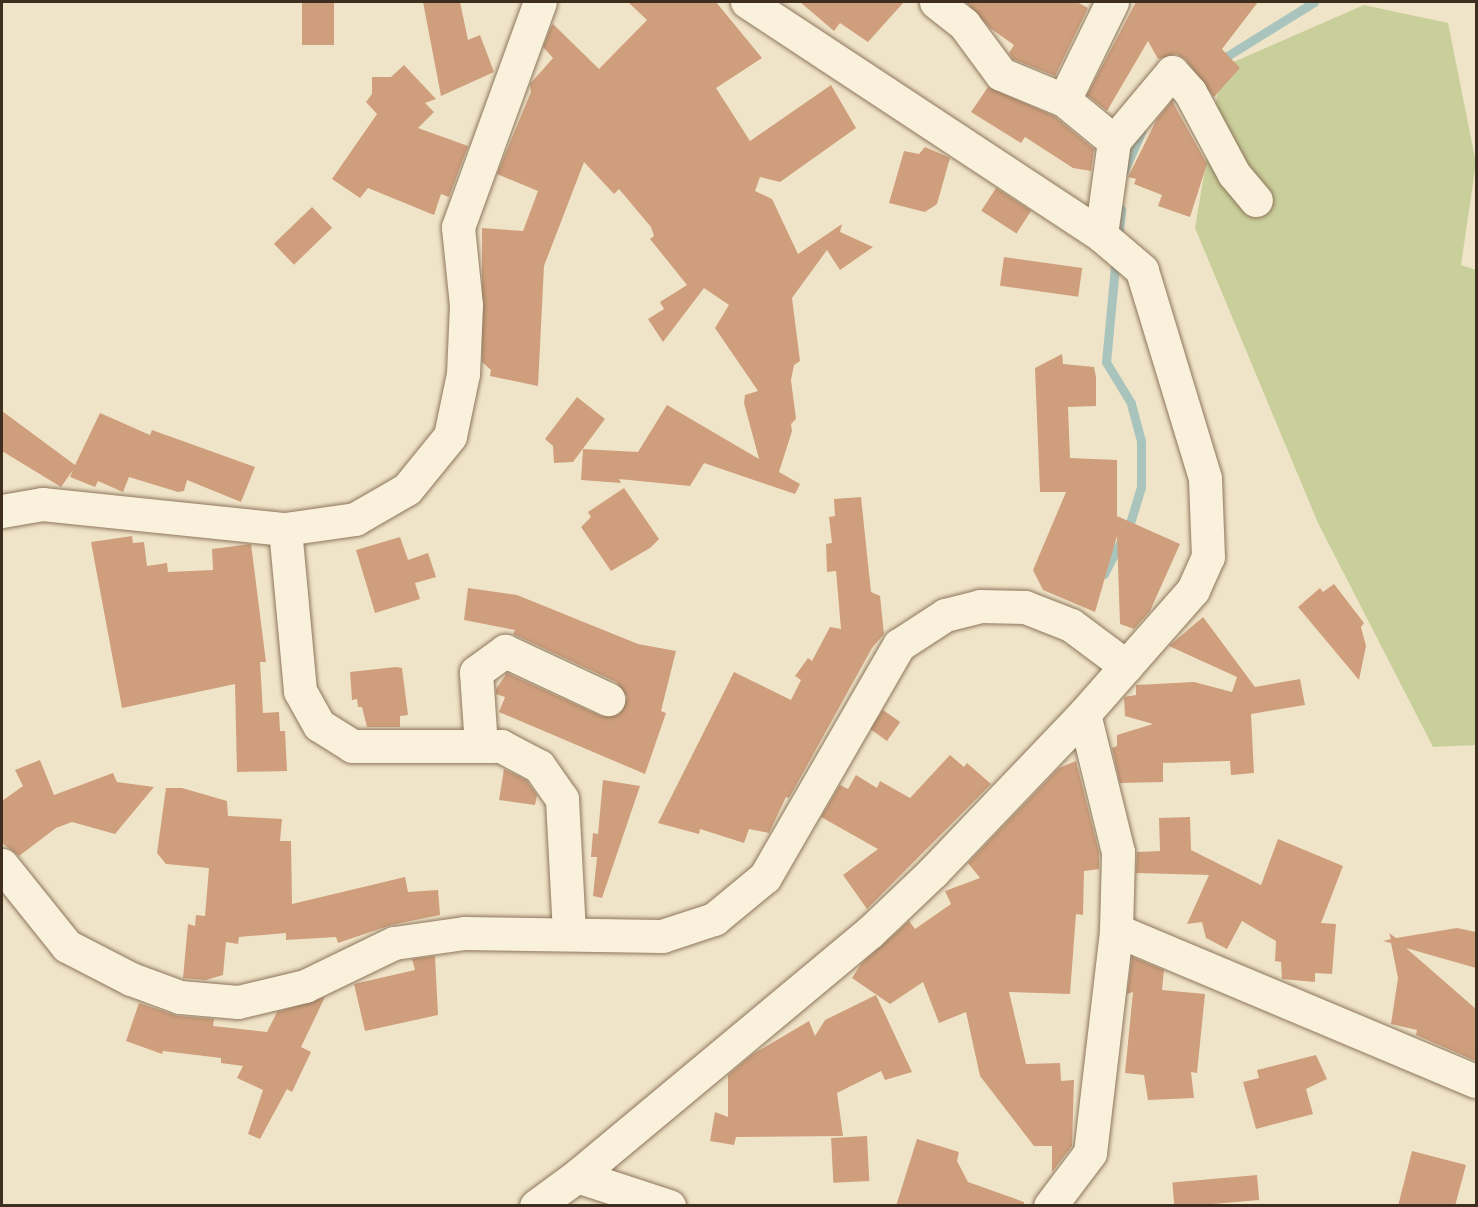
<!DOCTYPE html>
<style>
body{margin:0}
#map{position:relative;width:1478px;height:1207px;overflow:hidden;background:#f0e4c8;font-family:"Libre Baskerville",serif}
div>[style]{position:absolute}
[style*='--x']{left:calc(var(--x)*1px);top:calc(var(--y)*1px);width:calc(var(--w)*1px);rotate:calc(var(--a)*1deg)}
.green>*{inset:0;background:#c9cf9b}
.stream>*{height:9px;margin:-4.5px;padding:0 4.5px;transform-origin:4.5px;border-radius:4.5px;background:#a9c4bc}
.building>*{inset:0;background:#cf9f7d;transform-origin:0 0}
.roads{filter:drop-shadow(0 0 2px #8d765c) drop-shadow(0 0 2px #8d765c)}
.minor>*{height:33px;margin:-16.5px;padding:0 16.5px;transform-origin:16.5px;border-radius:16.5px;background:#faf1dc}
span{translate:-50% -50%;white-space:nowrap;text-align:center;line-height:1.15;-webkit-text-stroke:5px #f7eed8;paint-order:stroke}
.frame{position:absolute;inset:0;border:3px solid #3d2e20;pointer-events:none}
</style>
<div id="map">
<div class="green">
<div style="clip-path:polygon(1364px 5px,1448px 23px,1476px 163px,1461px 265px,1476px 270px,1476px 745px,1433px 747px,1318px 523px,1195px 228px,1222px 67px)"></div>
</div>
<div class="stream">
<div style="--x:1219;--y:61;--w:112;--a:-31.8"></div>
<div style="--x:1124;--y:171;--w:43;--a:-66.4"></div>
<div style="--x:1118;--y:240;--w:31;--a:-84"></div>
<div style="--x:1104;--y:574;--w:57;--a:-63"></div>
<div style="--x:1130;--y:523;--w:38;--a:-73"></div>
<div style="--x:1141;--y:487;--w:46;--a:-90"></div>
<div style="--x:1141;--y:441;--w:39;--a:-105"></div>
<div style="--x:1131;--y:403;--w:48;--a:-121.4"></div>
<div style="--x:1106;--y:362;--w:106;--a:-84.6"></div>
</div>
<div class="building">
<div style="left:302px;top:2px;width:32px;height:43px"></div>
<div style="clip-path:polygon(423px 2px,460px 2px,468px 40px,480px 35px,494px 72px,441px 96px)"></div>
<div style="clip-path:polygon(628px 2px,716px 2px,762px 58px,716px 88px,750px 141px,831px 85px,856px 128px,780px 182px,760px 177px,755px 191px,772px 199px,798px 254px,842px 224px,840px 232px,873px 247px,840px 270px,827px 250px,792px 298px,800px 361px,794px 365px,791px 380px,796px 419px,791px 424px,792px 431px,779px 472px,800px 484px,795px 494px,704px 463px,690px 486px,619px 479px,621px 483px,581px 480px,583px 449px,638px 452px,667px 405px,759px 459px,744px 403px,745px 395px,758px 391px,715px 328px,729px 305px,704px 288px,663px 342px,648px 319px,664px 309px,660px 302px,687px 285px,650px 239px,654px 236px,651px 227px,619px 189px,614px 194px,584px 162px,544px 266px,538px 386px,490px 376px,491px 370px,482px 362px,482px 228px,523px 231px,538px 191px,497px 174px,531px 92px,530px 84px,553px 58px,543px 47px,550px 29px,553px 24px,599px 69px,647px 20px)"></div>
<div style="clip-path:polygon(800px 2px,904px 2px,868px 42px,840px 23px,834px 31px)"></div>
<div style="clip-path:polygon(966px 2px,1077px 2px,1088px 8px,1055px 76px,1013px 59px,1009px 53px,1014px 45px,990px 28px)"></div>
<div style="clip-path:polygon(1136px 2px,1258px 2px,1222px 49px,1240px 68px,1214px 97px,1185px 59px,1176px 54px,1158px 59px,1148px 41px,1107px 111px,1087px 95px)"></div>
<div style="clip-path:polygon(404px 65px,436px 99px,425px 103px,434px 112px,418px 128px,468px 146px,449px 197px,441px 194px,434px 215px,368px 188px,360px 198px,332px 179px,377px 114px,366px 102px,372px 94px,372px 77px,391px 77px)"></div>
<div style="clip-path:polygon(988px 87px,1054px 116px,1094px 149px,1091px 171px,1073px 168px,1025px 137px,1021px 143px,971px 112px)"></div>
<div style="clip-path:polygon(1172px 101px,1207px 164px,1190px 217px,1158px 206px,1162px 195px,1134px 184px,1136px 179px,1128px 177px,1157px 119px)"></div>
<div style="clip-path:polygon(925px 147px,950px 158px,937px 204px,925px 212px,889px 203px,904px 151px,919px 154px)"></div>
<div style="left:996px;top:188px;width:42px;height:27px;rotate:33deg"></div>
<div style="left:312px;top:207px;width:29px;height:53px;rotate:46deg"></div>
<div style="left:1004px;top:257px;width:79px;height:29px;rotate:8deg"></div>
<div style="clip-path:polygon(1062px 354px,1063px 364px,1094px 367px,1096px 377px,1096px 406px,1068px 407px,1070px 458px,1117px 460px,1117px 516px,1180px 544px,1150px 611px,1134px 629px,1120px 624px,1117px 536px,1095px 612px,1043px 590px,1033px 570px,1066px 492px,1040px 492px,1035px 368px)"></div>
<div style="clip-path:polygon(577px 397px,605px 419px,573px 462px,554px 463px,553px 446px,545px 439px)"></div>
<div style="clip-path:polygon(2px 411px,75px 465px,100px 413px,150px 435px,152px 430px,255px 467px,241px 502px,187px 480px,184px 491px,178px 492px,129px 477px,123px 492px,98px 481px,95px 487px,70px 477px,73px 470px,61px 487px,2px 451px)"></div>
<div style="clip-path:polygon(624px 488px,659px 539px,650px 548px,611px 571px,581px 527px,591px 517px,588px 512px)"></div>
<div style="clip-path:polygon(861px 497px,871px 592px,880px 596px,884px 634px,872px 648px,789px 798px,786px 797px,769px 833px,749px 829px,744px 843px,700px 829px,699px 834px,658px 823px,734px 672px,791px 700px,801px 680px,795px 676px,808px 658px,812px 661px,830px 627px,841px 629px,836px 571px,827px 572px,826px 544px,832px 543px,829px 517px,835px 516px,834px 499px)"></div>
<div style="clip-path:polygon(132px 536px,133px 543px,144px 542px,147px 566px,167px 563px,168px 572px,213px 570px,212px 549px,251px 544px,266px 662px,260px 662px,263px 713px,279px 712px,280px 731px,285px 731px,287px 771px,237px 772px,235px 684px,122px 708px,91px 542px)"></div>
<div style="clip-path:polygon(400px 537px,408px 560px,428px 553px,436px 577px,415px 583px,420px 599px,375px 613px,356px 550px)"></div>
<div style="clip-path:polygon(1334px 584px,1364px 623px,1361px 627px,1366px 646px,1359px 680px,1298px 607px,1320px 588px,1323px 592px)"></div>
<div style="clip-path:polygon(468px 588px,517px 595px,638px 644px,676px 651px,661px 711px,666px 713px,645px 774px,499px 712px,505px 697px,496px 694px,496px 689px,507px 673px,601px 716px,619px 714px,627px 697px,616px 682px,513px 634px,515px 630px,464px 620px)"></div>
<div style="clip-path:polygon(1203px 617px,1255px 687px,1300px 679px,1305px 705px,1251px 714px,1254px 773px,1231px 775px,1230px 761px,1163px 763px,1163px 782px,1120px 783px,1112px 748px,1117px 746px,1117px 735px,1153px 724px,1125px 716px,1124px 697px,1136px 695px,1136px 685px,1194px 682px,1232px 692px,1237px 677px,1169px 646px)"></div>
<div style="clip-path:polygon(396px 667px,402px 668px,408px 715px,400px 716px,400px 727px,367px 727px,362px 707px,358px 707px,357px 699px,352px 700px,350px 672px)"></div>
<div style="left:883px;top:710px;width:21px;height:23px;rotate:35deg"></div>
<div style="clip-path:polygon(950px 755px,964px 767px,967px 763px,991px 784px,867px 909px,843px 875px,878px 849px,821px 817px,840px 785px,848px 789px,856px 775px,877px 788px,880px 781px,910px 798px)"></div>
<div style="clip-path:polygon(40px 760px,54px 795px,113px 773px,117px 782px,154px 787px,115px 834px,72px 822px,56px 828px,19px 856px,2px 843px,2px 801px,23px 786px,15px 770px)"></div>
<div style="clip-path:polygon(1076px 761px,1099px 852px,1099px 869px,1084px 871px,1083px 915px,1076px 914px,1070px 994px,1009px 992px,1026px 1064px,1060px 1063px,1061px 1081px,1074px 1080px,1072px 1146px,1052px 1172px,1052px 1146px,1034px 1146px,980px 1076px,966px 1012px,939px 1023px,923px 982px,890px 1004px,852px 978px,861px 964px,909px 921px,915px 929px,951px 904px,945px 891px,980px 878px,968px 863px,1059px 768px)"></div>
<div style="clip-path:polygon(504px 769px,526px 780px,537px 795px,535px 805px,499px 800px)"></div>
<div style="clip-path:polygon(603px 780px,640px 786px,602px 898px,593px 896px,597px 857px,591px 857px,593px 833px,598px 834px)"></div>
<div style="clip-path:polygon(166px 788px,182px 788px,227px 801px,228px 816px,282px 819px,280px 841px,291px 841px,292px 904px,405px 877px,408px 892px,438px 890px,440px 915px,391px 925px,338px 943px,336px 937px,286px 940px,286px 933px,239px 937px,238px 944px,226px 942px,223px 975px,206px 980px,183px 978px,188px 924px,195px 926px,196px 915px,205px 916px,209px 868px,166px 864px,157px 853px)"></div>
<div style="clip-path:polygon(1190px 817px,1191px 850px,1261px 885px,1278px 839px,1343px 866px,1321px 923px,1336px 924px,1332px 974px,1315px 973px,1315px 982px,1282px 979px,1281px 962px,1275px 961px,1276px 941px,1242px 921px,1227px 949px,1206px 938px,1202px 922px,1187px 924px,1209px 875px,1136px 873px,1137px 852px,1160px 851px,1159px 818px)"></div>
<div style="clip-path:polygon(1457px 928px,1476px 932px,1476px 968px,1406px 948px,1476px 1009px,1476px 1061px,1416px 1035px,1417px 1030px,1391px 1024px,1398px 978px,1391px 943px,1383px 941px,1391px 939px,1389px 933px,1396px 938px)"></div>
<div style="clip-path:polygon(435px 956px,438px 1015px,365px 1031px,354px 984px,415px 970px,412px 959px)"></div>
<div style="clip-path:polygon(1132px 957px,1164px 970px,1162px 990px,1205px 994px,1197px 1073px,1191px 1072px,1194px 1098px,1148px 1100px,1144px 1075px,1125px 1073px,1133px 992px,1127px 994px)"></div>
<div style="clip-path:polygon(876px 995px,912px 1072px,885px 1080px,881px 1071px,837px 1093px,843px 1136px,736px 1137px,734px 1145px,710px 1141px,715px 1112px,728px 1117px,728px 1075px,753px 1054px,809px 1021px,815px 1036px,825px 1020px)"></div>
<div style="clip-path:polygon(325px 997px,301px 1047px,311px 1052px,292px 1092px,287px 1089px,260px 1139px,248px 1134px,263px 1090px,237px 1078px,243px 1066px,221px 1063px,221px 1058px,163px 1051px,162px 1054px,126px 1041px,139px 1003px,178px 1016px,214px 1019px,213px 1026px,267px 1032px,277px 1012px)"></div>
<div style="clip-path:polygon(1316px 1055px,1327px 1079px,1306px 1089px,1313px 1114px,1256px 1129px,1243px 1082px,1259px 1078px,1257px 1070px)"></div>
<div style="left:867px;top:1136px;width:45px;height:36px;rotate:87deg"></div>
<div style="clip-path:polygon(917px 1139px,959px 1152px,957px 1161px,968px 1182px,1024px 1202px,1024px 1206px,896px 1206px)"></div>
<div style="clip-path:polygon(1412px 1151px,1466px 1165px,1455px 1206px,1398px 1206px)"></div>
<div style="left:1257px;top:1175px;width:25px;height:85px;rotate:85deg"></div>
</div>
<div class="roads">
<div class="minor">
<div style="--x:936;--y:2;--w:36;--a:38"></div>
<div style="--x:964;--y:24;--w:62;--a:53.5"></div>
<div style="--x:1001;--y:74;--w:68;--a:22.4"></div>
<div style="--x:1064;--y:100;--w:65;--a:39.4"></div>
<div style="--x:1114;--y:141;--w:95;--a:97.9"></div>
<div style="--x:1064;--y:100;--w:109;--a:-63.9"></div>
<div style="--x:1114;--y:141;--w:90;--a:-50"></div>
<div style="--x:1172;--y:72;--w:27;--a:48"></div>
<div style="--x:1190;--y:92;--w:93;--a:61.8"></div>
<div style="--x:1234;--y:174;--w:34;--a:50"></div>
<div style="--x:2;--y:511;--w:41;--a:-9.9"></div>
<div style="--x:42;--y:504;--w:244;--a:5.9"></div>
<div style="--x:285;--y:529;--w:71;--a:-8.1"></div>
<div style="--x:355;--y:519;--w:60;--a:-30"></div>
<div style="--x:407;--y:489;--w:68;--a:-50.9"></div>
<div style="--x:450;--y:436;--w:63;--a:-78.2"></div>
<div style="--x:463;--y:374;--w:69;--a:-87.5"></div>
<div style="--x:466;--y:305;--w:78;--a:-95.9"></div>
<div style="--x:458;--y:227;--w:239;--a:-70"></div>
<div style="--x:285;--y:529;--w:163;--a:84.7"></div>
<div style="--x:300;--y:691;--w:39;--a:61"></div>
<div style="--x:319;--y:725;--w:39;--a:32"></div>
<div style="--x:352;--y:746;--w:149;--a:0"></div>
<div style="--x:501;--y:746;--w:43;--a:27.8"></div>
<div style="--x:539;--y:766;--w:40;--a:55.1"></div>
<div style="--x:562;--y:799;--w:135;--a:87"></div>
<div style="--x:481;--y:746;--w:74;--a:-93.9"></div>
<div style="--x:476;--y:672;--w:36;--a:-36"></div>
<div style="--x:505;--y:651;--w:114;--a:25"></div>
<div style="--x:2;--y:865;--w:104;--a:51.3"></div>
<div style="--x:67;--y:946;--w:72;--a:27.3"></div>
<div style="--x:131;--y:979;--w:52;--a:20.2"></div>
<div style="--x:180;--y:997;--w:58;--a:4.9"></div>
<div style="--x:238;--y:1002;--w:69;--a:-13.4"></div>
<div style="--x:305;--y:986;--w:99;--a:-25.8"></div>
<div style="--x:394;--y:943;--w:71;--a:-8.1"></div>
<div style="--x:464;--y:933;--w:198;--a:0.9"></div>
<div style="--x:662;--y:936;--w:55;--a:-18.1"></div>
<div style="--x:714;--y:919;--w:66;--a:-39.5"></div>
<div style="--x:765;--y:877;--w:268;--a:-60"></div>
<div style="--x:899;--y:645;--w:55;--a:-33.1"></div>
<div style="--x:945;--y:615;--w:36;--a:-14"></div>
<div style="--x:980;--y:606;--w:45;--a:1.3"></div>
<div style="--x:1025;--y:607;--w:49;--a:21.4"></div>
<div style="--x:1071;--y:625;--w:69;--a:36.7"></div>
<div style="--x:1116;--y:930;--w:390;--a:22.8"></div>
<div style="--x:577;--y:1176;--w:97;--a:18.1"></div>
<div style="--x:536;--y:1206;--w:51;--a:-36.2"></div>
<div style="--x:577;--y:1176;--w:381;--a:-39.8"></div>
<div style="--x:870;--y:932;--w:87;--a:-43.6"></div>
<div style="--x:933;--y:872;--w:219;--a:-46.3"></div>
<div style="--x:1084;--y:714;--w:165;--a:-48.7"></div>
<div style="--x:1193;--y:590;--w:36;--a:-66"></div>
<div style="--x:1208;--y:557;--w:79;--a:-92.2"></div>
<div style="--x:1205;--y:478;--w:217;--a:-106.9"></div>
<div style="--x:1142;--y:270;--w:54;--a:-139.5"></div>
<div style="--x:1101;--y:235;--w:424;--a:-146.6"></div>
<div style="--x:1050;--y:1206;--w:66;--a:-53"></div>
<div style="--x:1090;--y:1153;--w:225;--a:-83.3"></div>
<div style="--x:1116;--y:930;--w:78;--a:-88.5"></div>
<div style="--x:1118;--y:852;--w:142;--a:-103.8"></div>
</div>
</div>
<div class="frame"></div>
</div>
